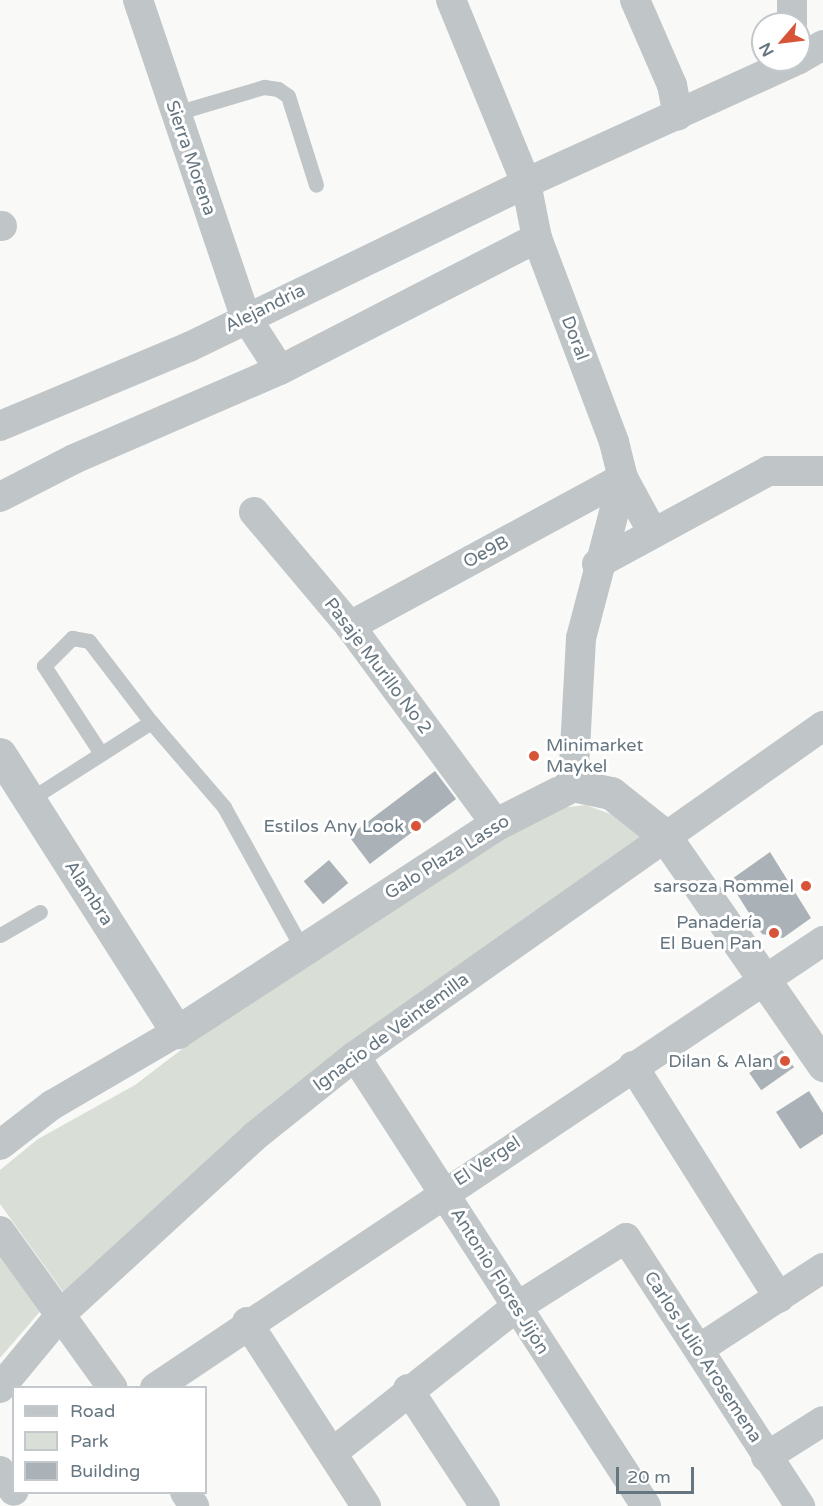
<!DOCTYPE html>
<meta charset="utf-8">
<style>
body{margin:0}
#map{position:relative;width:823px;height:1506px;overflow:hidden;background:#f9f9f7;font-family:"Varela Round",sans-serif}
div>[style]{position:absolute}
[style*='--x']{left:calc(var(--x)*1px);top:calc(var(--y)*1px);width:calc(var(--w)*1px);rotate:calc(var(--a)*1deg)}
.green>*{inset:0;background:#d9ded6}
.building>*{inset:0;background:#aab2b7;transform-origin:0 0}
.service>*{height:15px;margin:-7.5px;padding:0 7.5px;transform-origin:7.5px;border-radius:7.5px;background:#c0c5c8}
.minor>*{height:30px;margin:-15px;padding:0 15px;transform-origin:15px;border-radius:15px;background:#c0c5c8}
.tertiary>*{height:33px;margin:-16.5px;padding:0 16.5px;transform-origin:16.5px;border-radius:16.5px;background:#c0c5c8}
.dots>*{width:16px;height:16px;translate:-50% -50%;box-sizing:border-box;border:3px solid #fff;border-radius:50%}
span{translate:-50% -50%;white-space:nowrap;text-align:center;line-height:1.15;-webkit-text-stroke:6px #fff;paint-order:stroke}
.street-label{font-size:18px;color:#667680}
.poi-label{font-size:18px;color:#667680}
.left{translate:0 -50%;text-align:left}
.right{translate:-100% -50%;text-align:right}
.legend{position:absolute;left:12px;top:1386px;width:195px;height:108px;box-sizing:border-box;background:#fff;border:2px solid #c2c8cc;margin:0;padding:8px 10px;list-style:none;font-size:18px;color:#667680}
.legend li{display:flex;align-items:center;gap:12px;height:30px}
.legend b{width:30px;border:2px solid #c2c8cc}
.north{position:absolute;left:751px;top:12px;width:60px;height:60px;box-sizing:border-box;background:#fff;border:2px solid #c2c8cc;border-radius:50%;rotate:242deg;font-size:16px;font-weight:700;line-height:24px;text-align:center;color:#667680}
.north::after{content:'';display:block;margin:auto;width:21px;height:27px;background:#d85438;clip-path:polygon(50% 0,100% 100%,50% 72%,0 100%)}
.scale{position:absolute;left:616px;top:1467px;width:78px;height:27px;box-sizing:border-box;border:3px solid #667680;border-top:0;padding-left:8px;font-size:18px;line-height:21px;white-space:nowrap;color:#667680;-webkit-text-stroke:4px #fff;paint-order:stroke}
</style>
<div id="map">
<div class="green">
<div style="clip-path:polygon(586px 805px,624px 819px,651px 840px,64px 1293px,0 1204px,0 1170px,38px 1139px,135px 1085px,215px 1024px,550px 809px)"></div>
<div style="clip-path:polygon(0 1255px,43px 1308px,0 1358px)"></div>
</div>
<div class="building">
<div style="left:435px;top:771px;width:35px;height:108px;rotate:53deg"></div>
<div style="clip-path:polygon(770px 852px,811px 918px,783px 938px,762px 934px,729px 881px)"></div>
<div style="left:329px;top:860px;width:30px;height:33px;rotate:50deg"></div>
<div style="left:782px;top:1050px;width:21px;height:40px;rotate:55deg"></div>
<div style="clip-path:polygon(809px 1091px,823px 1113px,823px 1134px,800px 1149px,776px 1112px)"></div>
</div>
<div class="service">
<div style="--x:176;--y:113;--w:92;--a:-16.5"></div>
<div style="--x:264;--y:87;--w:14;--a:8"></div>
<div style="--x:278;--y:89;--w:12;--a:35"></div>
<div style="--x:288;--y:96;--w:93;--a:72.5"></div>
<div style="--x:100;--y:752;--w:103;--a:-123.1"></div>
<div style="--x:44;--y:666;--w:40;--a:-45"></div>
<div style="--x:72;--y:638;--w:17;--a:10"></div>
<div style="--x:89;--y:641;--w:102;--a:52.6"></div>
<div style="--x:29;--y:800;--w:145;--a:-32.6"></div>
<div style="--x:151;--y:722;--w:112;--a:49.3"></div>
<div style="--x:224;--y:807;--w:163;--a:61.1"></div>
<div style="--x:0;--y:935;--w:46;--a:-29.9"></div>
</div>
<div class="minor">
<div style="--x:138;--y:0;--w:334;--a:71.3"></div>
<div style="--x:245;--y:316;--w:64;--a:57.1"></div>
<div style="--x:451;--y:0;--w:198;--a:67.7"></div>
<div style="--x:526;--y:183;--w:56;--a:78.7"></div>
<div style="--x:537;--y:238;--w:218;--a:69.3"></div>
<div style="--x:614;--y:442;--w:37;--a:76"></div>
<div style="--x:623;--y:478;--w:165;--a:104.7"></div>
<div style="--x:581;--y:638;--w:147;--a:93.1"></div>
<div style="--x:635;--y:0;--w:93;--a:66.5"></div>
<div style="--x:672;--y:85;--w:31;--a:79"></div>
<div style="--x:792;--y:0;--w:24;--a:90"></div>
<div style="--x:799;--y:59;--w:28;--a:-30"></div>
<div style="--x:0;--y:226;--w:2;--a:0"></div>
<div style="--x:0;--y:426;--w:205;--a:-22.7"></div>
<div style="--x:189;--y:347;--w:375;--a:-25.9"></div>
<div style="--x:526;--y:183;--w:298;--a:-24.4"></div>
<div style="--x:0;--y:497;--w:83;--a:-27.2"></div>
<div style="--x:74;--y:459;--w:224;--a:-23.4"></div>
<div style="--x:280;--y:370;--w:289;--a:-27.2"></div>
<div style="--x:254;--y:512;--w:149;--a:49.9"></div>
<div style="--x:350;--y:626;--w:246;--a:53.6"></div>
<div style="--x:597;--y:564;--w:195;--a:-28.5"></div>
<div style="--x:768;--y:471;--w:55;--a:0"></div>
<div style="--x:350;--y:626;--w:311;--a:-28.5"></div>
<div style="--x:623;--y:478;--w:63;--a:61.4"></div>
<div style="--x:355;--y:1056;--w:536;--a:57.11"></div>
<div style="--x:633;--y:1066;--w:274;--a:57.8"></div>
<div style="--x:0;--y:1145;--w:66;--a:-37.6"></div>
<div style="--x:52;--y:1105;--w:145;--a:-30.3"></div>
<div style="--x:0;--y:1231;--w:193;--a:54.3"></div>
<div style="--x:247;--y:1322;--w:219;--a:57.1"></div>
<div style="--x:699;--y:1349;--w:148;--a:-33.2"></div>
<div style="--x:0;--y:1388;--w:97;--a:-50.4"></div>
<div style="--x:62;--y:1313;--w:262;--a:-42.5"></div>
<div style="--x:255;--y:1136;--w:128;--a:-38.7"></div>
<div style="--x:355;--y:1056;--w:573;--a:-35.19"></div>
<div style="--x:155;--y:1388;--w:804;--a:-33.79"></div>
<div style="--x:408;--y:1389;--w:140;--a:56.7"></div>
<div style="--x:332;--y:1453;--w:233;--a:-38.4"></div>
<div style="--x:515;--y:1308;--w:131;--a:-32.2"></div>
<div style="--x:626;--y:1238;--w:320;--a:57"></div>
<div style="--x:766;--y:1457;--w:67;--a:-32.3"></div>
<div style="--x:0;--y:1471;--w:24;--a:55"></div>
<div style="--x:185;--y:1492;--w:17;--a:57"></div>
</div>
<div class="tertiary">
<div style="--x:0;--y:754;--w:330;--a:57.5"></div>
<div style="--x:177;--y:1032;--w:381;--a:-33.1"></div>
<div style="--x:496;--y:824;--w:86;--a:-26.9"></div>
<div style="--x:573;--y:785;--w:39;--a:12"></div>
<div style="--x:611;--y:793;--w:68;--a:38.4"></div>
<div style="--x:664;--y:835;--w:280;--a:55.3"></div>
</div>
<div class="dots">
<div style="left:534px;top:756px;background:#d85438"></div>
<div style="left:416px;top:826px;background:#d85438"></div>
<div style="left:806px;top:886px;background:#d85438"></div>
<div style="left:774px;top:933px;background:#d85438"></div>
<div style="left:785px;top:1061px;background:#d85438"></div>
</div>
<div class="street-label">
<span style="left:191px;top:158px;rotate:71deg">Sierra Morena</span>
<span style="left:265px;top:308px;rotate:-26deg">Alejandria</span>
<span style="left:575px;top:338px;rotate:69deg">Doral</span>
<span style="left:486px;top:552px;rotate:-28deg">Oe9B</span>
<span style="left:378px;top:666px;rotate:53deg">Pasaje Murillo No 2</span>
<span style="left:447px;top:857px;rotate:-32deg">Galo Plaza Lasso</span>
<span style="left:89px;top:893px;rotate:57deg">Alambra</span>
<span style="left:391px;top:1032px;rotate:-36deg">Ignacio de Veintemilla</span>
<span style="left:487px;top:1161px;rotate:-33deg">El Vergel</span>
<span style="left:500px;top:1281px;rotate:58deg">Antonio Flores Jijón</span>
<span style="left:703px;top:1357px;rotate:57deg">Carlos Julio Arosemena</span>
</div>
<div class="poi-label">
<span class="left" style="left:546px;top:756px">Minimarket<br>Maykel</span>
<span class="right" style="left:404px;top:826px">Estilos Any Look</span>
<span class="right" style="left:794px;top:886px">sarsoza Rommel</span>
<span class="right" style="left:762px;top:933px">Panadería<br>El Buen Pan</span>
<span class="right" style="left:773px;top:1061px">Dilan &amp; Alan</span>
</div>
<ul class="legend">
<li><b style="height:8px;background:#c0c5c8"></b>Road</li>
<li><b style="height:16px;background:#d9ded6"></b>Park</li>
<li><b style="height:16px;background:#aab2b7"></b>Building</li>
</ul>
<div class="north">N</div>
<div class="scale">20 m</div>
</div>
